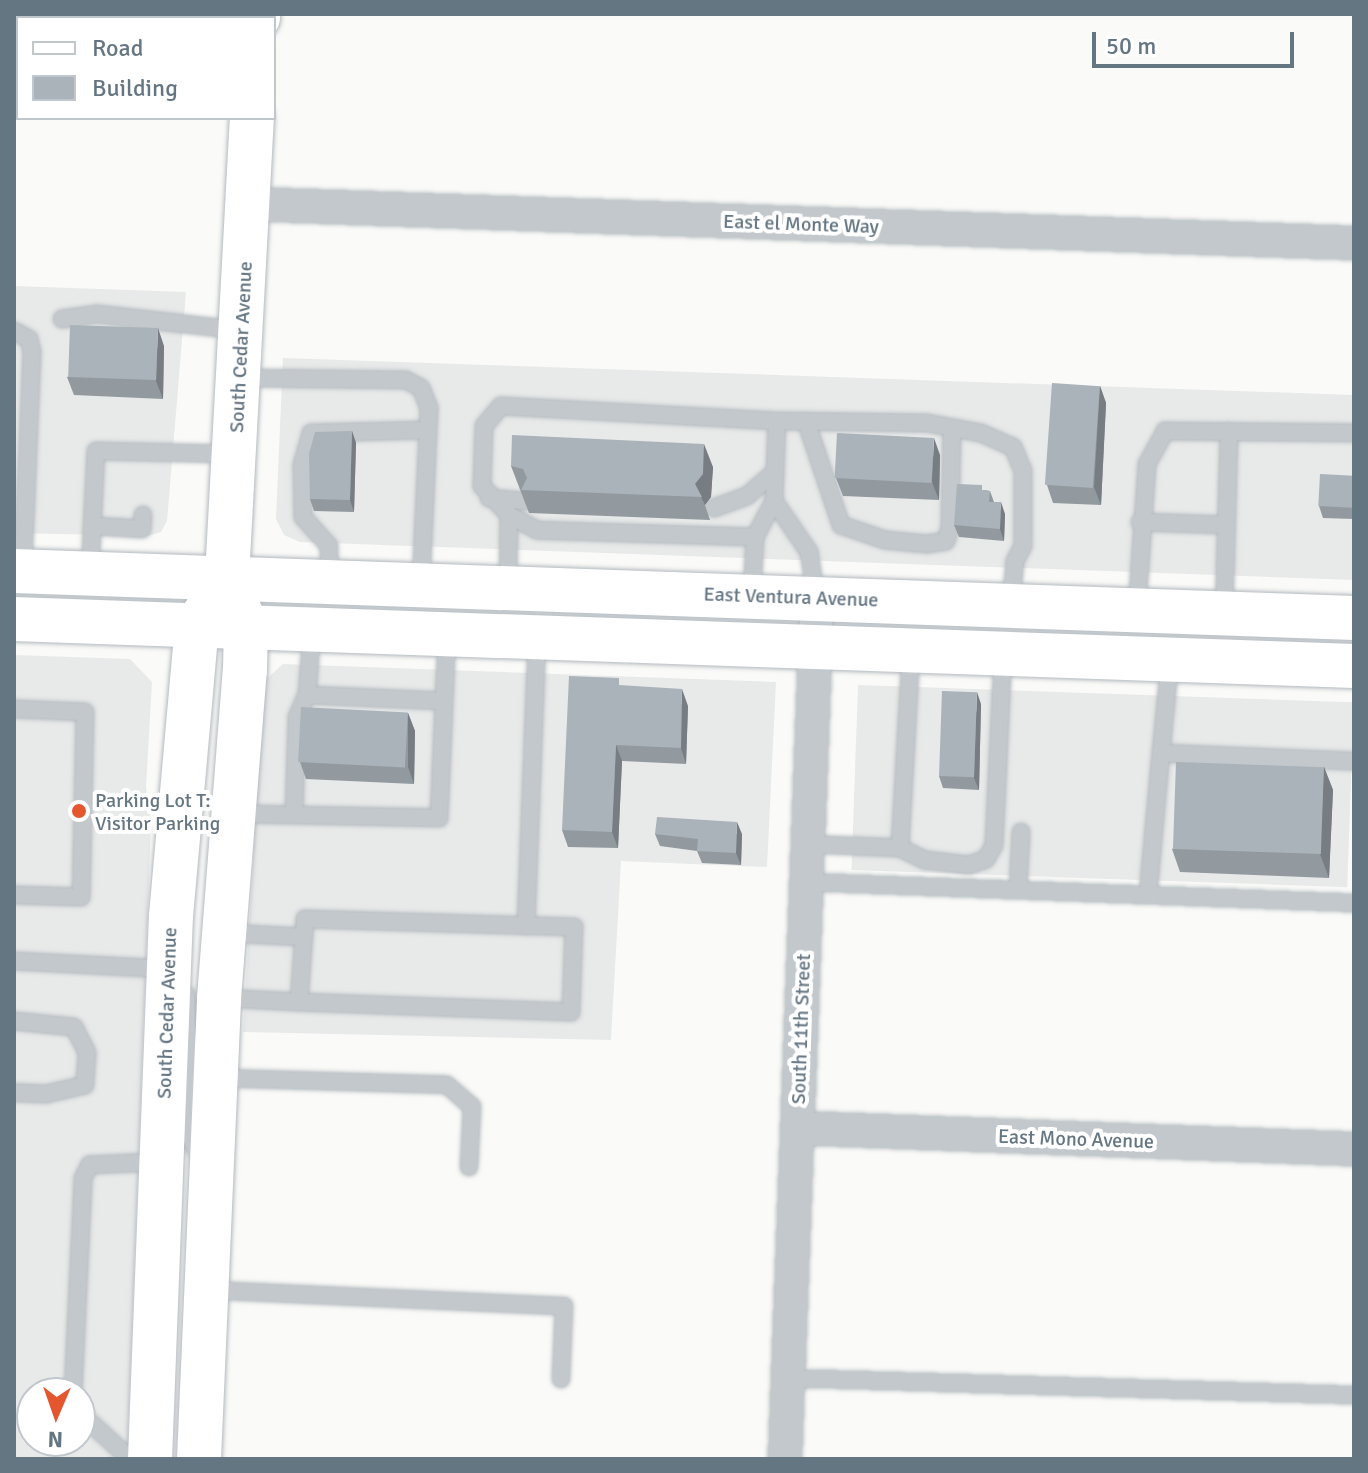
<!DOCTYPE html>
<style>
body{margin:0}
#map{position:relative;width:1368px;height:1473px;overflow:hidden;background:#fafaf8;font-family:Signika,sans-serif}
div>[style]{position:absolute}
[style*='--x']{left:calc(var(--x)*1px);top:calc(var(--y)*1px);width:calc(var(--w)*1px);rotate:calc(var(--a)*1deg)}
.built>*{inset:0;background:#e8e9e9;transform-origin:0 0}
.roads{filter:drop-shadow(0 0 2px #b3babf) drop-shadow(0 0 2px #b3babf)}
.service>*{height:16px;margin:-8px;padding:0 8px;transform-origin:8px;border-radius:8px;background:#c3c8cc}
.minor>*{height:32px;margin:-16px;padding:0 16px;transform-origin:16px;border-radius:16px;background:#c3c8cc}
.secondary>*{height:44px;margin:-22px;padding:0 22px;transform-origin:22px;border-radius:22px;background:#fff}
.wall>*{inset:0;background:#929a9f}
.shaded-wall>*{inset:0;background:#777d82}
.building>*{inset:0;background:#aab3b9;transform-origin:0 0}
.dots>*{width:22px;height:22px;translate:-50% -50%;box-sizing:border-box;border:4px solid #fff;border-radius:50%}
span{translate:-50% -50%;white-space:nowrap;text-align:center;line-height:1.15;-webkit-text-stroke:8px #fff;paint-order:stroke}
.street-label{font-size:20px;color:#657683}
.poi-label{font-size:20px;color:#657683}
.left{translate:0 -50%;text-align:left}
.frame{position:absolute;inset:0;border:16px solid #657683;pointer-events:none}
.legend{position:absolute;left:16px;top:16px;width:260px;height:104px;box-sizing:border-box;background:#fff;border:2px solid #c1c8cd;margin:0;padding:10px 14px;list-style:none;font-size:24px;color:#657683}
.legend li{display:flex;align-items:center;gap:16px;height:40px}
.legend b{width:40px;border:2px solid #c1c8cd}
.north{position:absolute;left:16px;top:1377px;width:80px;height:80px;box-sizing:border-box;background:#fff;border:2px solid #c1c8cd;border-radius:50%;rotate:182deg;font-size:22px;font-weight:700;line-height:32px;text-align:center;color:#657683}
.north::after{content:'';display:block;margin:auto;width:28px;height:36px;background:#e4572e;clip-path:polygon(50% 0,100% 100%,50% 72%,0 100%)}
.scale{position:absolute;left:1092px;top:32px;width:202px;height:36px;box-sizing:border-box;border:4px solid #657683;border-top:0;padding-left:10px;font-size:24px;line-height:28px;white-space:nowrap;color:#657683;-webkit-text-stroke:6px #fff;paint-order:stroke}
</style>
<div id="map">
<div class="built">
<div style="clip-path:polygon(14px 286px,186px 292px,167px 521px,161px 532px,148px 536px,14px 533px)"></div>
<div style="clip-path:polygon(283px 358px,1354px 395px,1354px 580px,300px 542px,284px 535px,276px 519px)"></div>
<div style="clip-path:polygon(evenodd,14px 655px,130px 659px,152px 682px,146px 787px,151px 825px,127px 1459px,14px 1459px,14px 655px,32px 1393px,80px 1393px,80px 1441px,32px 1441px,32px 1393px)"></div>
<div style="clip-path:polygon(283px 664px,776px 682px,767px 867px,621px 861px,611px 1040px,243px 1032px,264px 681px)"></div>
<div style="left:858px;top:685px;width:496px;height:185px;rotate:2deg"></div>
</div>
<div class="roads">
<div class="service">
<div style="--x:62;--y:319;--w:35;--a:-8"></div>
<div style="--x:97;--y:314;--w:141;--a:6.5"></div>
<div style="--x:14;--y:331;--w:17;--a:28"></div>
<div style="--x:29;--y:339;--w:13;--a:77"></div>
<div style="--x:32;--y:352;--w:218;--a:92.4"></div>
<div style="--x:241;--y:378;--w:165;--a:0.7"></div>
<div style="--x:406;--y:380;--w:17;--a:28"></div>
<div style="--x:421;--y:388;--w:22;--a:68"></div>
<div style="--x:429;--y:408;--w:174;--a:92.6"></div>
<div style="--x:806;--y:421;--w:110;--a:71.4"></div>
<div style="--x:841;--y:525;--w:46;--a:18.8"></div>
<div style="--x:885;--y:540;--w:42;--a:5.4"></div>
<div style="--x:927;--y:544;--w:19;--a:-9"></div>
<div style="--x:946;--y:541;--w:15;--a:-74"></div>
<div style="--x:950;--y:527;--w:99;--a:-88.8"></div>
<div style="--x:489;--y:498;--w:36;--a:5"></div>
<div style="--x:774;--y:501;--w:62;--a:55.5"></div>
<div style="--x:809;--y:552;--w:45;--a:81"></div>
<div style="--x:714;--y:508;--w:35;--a:-20"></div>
<div style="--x:747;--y:496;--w:37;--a:-41"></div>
<div style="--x:1140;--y:522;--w:85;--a:2"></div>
<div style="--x:93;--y:526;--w:49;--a:3.5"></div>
<div style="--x:142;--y:529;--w:14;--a:-86"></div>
<div style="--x:755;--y:537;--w:218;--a:-178.2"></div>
<div style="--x:537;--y:530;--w:32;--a:-152"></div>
<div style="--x:509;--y:515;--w:40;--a:-133"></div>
<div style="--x:482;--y:486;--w:60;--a:-88.1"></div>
<div style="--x:484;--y:426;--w:26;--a:-50"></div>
<div style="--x:501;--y:406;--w:276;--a:3.1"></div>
<div style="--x:777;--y:421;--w:150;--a:0.8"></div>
<div style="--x:927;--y:423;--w:55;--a:10.5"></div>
<div style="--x:981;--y:433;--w:35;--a:24"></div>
<div style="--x:1013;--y:447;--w:25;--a:67"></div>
<div style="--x:1023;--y:470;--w:76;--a:90"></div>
<div style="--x:1023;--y:546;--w:17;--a:118"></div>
<div style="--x:1015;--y:561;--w:42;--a:95.4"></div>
<div style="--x:90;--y:573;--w:122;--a:-87.2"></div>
<div style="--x:96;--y:451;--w:134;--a:1.3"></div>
<div style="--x:330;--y:580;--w:34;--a:-92"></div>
<div style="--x:329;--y:546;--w:39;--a:-132"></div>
<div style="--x:303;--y:517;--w:52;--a:-91.1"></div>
<div style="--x:302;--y:465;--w:33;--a:-74"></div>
<div style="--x:311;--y:433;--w:117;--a:-1.5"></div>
<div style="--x:508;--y:586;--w:71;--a:-89.2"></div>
<div style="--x:752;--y:594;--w:57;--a:-87"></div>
<div style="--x:755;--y:537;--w:41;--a:-62.2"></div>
<div style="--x:774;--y:501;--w:80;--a:-87.9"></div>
<div style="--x:1137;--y:608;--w:144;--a:-86"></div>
<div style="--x:1147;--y:464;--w:38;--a:-61"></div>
<div style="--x:1165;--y:431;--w:189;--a:0.6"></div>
<div style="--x:1224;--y:613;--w:182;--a:-88.4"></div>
<div style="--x:1170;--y:660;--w:93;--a:95.5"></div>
<div style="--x:1161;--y:753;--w:193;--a:2.4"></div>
<div style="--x:307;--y:695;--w:137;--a:2.5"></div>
<div style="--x:14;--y:709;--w:71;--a:2.4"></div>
<div style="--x:85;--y:712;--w:185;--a:91.2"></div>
<div style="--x:81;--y:897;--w:67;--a:-178.3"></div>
<div style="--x:235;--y:814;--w:204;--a:1.1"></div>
<div style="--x:439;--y:818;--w:181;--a:-87.5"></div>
<div style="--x:294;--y:815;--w:98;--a:-88.2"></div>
<div style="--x:297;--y:717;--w:24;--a:-66"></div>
<div style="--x:307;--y:695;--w:63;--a:-85.5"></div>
<div style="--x:808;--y:844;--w:92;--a:2.5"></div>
<div style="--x:900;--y:848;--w:198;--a:-86.8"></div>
<div style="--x:900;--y:848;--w:28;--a:26"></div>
<div style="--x:925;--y:860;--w:44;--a:6.5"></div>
<div style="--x:969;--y:865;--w:18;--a:-19"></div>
<div style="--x:986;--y:859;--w:16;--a:-60"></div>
<div style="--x:994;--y:845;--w:188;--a:-87.3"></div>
<div style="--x:806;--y:882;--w:548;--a:2.19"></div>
<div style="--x:1018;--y:890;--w:58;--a:-87"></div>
<div style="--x:1148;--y:895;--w:143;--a:-84.8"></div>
<div style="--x:526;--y:926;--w:285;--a:-87.8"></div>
<div style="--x:226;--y:933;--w:78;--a:2.9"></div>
<div style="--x:14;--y:961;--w:154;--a:3"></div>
<div style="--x:186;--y:994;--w:141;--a:88.4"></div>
<div style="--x:190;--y:1135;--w:24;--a:68"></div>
<div style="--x:222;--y:998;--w:77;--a:3"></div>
<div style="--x:299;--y:1002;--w:272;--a:2.1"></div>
<div style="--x:571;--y:1012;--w:85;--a:-88"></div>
<div style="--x:574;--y:927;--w:269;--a:-178.3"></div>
<div style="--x:305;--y:919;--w:83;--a:94.1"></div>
<div style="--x:14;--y:1021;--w:60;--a:5.7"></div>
<div style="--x:74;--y:1027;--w:29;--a:63"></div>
<div style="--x:87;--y:1053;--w:32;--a:94"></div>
<div style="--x:85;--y:1085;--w:39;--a:167"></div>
<div style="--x:47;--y:1094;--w:33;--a:-178"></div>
<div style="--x:217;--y:1078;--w:230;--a:1.7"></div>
<div style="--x:447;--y:1085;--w:33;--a:41"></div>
<div style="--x:472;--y:1107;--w:60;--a:92.9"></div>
<div style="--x:208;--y:1290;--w:356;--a:2.6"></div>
<div style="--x:564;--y:1306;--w:73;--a:92.4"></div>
<div style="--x:787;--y:1378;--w:567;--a:1.72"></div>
<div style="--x:73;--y:1393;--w:215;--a:-87.3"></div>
<div style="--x:83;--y:1178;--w:15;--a:-62"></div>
<div style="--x:90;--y:1165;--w:70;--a:-2.5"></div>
<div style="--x:80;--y:1413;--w:68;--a:42.6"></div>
</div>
<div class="minor">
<div style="--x:248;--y:204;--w:1107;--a:2.02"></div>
<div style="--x:798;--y:1128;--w:556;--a:2.16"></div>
<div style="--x:785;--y:1459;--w:862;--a:-87.87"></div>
</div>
<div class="secondary">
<div style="--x:258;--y:18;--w:4;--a:-90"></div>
<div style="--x:14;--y:571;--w:1341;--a:2.01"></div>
<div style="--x:14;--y:619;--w:1341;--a:2.01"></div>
<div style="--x:150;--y:1459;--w:543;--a:-87.79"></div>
<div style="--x:171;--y:916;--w:292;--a:-84.9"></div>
<div style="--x:197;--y:625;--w:30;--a:-57"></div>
<div style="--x:199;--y:1459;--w:461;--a:-87.5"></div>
<div style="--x:219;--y:998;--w:329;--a:-85.5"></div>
<div style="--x:245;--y:670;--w:43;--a:-88.7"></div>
<div style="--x:246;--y:627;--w:53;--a:-110.8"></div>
<div style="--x:227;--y:577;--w:460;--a:-86.9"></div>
</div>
</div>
<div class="wall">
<div style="clip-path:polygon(164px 346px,163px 399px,74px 395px,67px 377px)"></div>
<div style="clip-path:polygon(1100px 386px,1106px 403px,1101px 505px,1053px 503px,1047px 485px)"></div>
<div style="clip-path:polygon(352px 431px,356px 443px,354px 512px,314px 511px,310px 499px)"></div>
<div style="clip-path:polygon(940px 455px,939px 500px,843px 496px,836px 478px)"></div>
<div style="clip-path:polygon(511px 466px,713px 467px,711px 497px,705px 505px,710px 520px,529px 513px)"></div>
<div style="clip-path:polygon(1354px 476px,1354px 519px,1323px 518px,1319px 506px)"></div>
<div style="clip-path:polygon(984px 490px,990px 491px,994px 502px,1005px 514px,1004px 541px,959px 537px,954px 525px)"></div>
<div style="clip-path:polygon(622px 686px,688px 706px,686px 764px,622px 761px,618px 848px,568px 847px,562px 830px)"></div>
<div style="clip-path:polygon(981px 704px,979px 790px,943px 788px,939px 776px)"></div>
<div style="clip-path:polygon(408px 713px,415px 731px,414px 784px,306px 779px,300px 762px)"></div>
<div style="clip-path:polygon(1324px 767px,1333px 790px,1329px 878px,1180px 872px,1172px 849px)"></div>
<div style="clip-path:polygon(655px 834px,742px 834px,741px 865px,702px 863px,697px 851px,660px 846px)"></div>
</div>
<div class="shaded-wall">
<div style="clip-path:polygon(158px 328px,164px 346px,163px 399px,156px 381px)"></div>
<div style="clip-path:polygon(1100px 386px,1106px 403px,1101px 505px,1094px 487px)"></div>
<div style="clip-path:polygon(352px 431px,356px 443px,354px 512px,350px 500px)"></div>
<div style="clip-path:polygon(934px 438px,940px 455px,939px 500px,932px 482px)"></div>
<div style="clip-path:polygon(704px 444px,713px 467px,711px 497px,705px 505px,695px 484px)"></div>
<div style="clip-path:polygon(1001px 502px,1005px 514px,1004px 541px,1000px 529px)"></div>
<div style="clip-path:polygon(682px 689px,688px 706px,686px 764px,681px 748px)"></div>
<div style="clip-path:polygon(977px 692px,981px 704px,979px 790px,974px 778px)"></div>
<div style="clip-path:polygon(408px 713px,415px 731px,414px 784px,408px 767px)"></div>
<div style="clip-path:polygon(616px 745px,622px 761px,618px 848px,612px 832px)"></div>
<div style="clip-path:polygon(1324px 767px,1333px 790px,1329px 878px,1320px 854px)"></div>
<div style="clip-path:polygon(737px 822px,742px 834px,741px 865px,736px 853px)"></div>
</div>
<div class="building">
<div style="left:70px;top:325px;width:88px;height:52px;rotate:2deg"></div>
<div style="left:1052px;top:383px;width:48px;height:102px;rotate:4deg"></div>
<div style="clip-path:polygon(352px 431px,350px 500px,310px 499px,309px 454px,315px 432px)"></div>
<div style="left:837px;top:433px;width:97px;height:45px;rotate:3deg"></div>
<div style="clip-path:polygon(512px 435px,704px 444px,703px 474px,695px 484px,702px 497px,521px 490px,527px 478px,523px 469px,511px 466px)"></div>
<div style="left:1320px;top:474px;width:34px;height:32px;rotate:3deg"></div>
<div style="clip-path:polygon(957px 484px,982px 485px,982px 490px,990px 491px,989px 502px,1001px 502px,1000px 529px,954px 525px)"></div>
<div style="clip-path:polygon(569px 676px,619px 678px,619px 685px,682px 689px,681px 748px,616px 745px,612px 832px,562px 830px)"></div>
<div style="left:942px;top:691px;width:35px;height:85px;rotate:2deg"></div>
<div style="left:301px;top:707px;width:107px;height:55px;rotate:3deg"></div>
<div style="left:1176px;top:762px;width:148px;height:87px;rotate:2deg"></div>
<div style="clip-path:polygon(657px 817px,737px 822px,736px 853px,697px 851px,698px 839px,655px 834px)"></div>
</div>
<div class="dots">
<div style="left:79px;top:811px;background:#e4572e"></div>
</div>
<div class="street-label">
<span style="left:801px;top:224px;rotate:2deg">East el Monte Way</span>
<span style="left:241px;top:347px;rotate:-87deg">South Cedar Avenue</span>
<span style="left:791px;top:597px;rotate:2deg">East Ventura Avenue</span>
<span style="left:167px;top:1013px;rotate:-88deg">South Cedar Avenue</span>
<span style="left:801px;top:1029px;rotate:-88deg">South 11th Street</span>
<span style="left:1076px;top:1139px;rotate:2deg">East Mono Avenue</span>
</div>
<div class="poi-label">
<span class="left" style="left:95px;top:812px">Parking Lot T:<br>Visitor Parking</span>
</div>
<div class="frame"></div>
<ul class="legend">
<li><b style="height:10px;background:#fff"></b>Road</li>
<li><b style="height:22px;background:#aab3b9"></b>Building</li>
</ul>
<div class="north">N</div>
<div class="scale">50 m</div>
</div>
